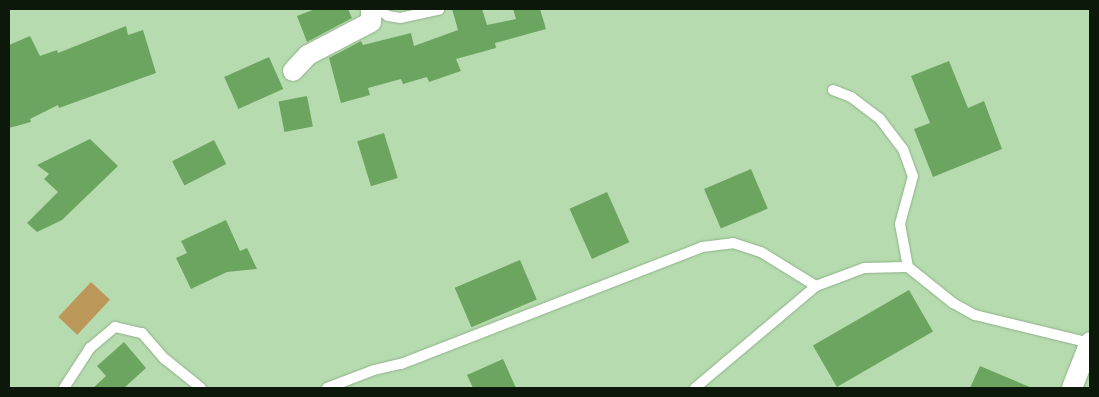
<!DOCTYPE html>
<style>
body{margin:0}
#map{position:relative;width:1099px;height:397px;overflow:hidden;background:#b6dbaf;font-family:Helvetica,sans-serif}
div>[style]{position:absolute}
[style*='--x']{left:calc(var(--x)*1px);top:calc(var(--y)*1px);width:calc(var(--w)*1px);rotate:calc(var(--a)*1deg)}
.green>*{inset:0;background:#bb985a;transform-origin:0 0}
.building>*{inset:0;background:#6ca560;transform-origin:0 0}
.roads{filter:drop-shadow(0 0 1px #8fb288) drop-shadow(0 0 1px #8fb288)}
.lane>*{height:10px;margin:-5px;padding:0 5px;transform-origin:5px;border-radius:5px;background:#fff}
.street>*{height:20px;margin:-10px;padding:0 10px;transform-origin:10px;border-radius:10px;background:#fff}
span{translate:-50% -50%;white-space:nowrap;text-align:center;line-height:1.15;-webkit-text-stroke:4.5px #c3e8bc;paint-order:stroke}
.frame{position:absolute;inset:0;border:10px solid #0c190a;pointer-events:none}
</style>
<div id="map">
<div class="green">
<div style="left:91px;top:282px;width:26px;height:48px;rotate:43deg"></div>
</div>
<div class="building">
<div style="clip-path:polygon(315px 9px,348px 9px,352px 18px,307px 42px,297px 16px)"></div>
<div style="clip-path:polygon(452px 9px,482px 9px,487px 25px,516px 19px,513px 9px,540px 9px,546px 29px,495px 43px,496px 48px,456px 59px,461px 71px,429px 82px,427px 77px,403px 84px,401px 79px,368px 88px,370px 95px,341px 103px,329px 58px,361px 41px,363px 45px,411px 33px,414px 46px,458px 30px)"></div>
<div style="clip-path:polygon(126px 26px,128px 35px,143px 30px,156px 73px,59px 108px,58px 105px,30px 119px,31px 122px,9px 128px,9px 45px,30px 36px,40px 56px,57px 50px,58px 53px)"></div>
<div style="left:269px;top:57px;width:35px;height:49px;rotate:66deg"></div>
<div style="clip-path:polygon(949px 61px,968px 108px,984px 101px,1002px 149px,933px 177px,914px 129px,930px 123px,911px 76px)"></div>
<div style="left:307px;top:96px;width:31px;height:29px;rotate:79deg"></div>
<div style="left:384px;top:133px;width:47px;height:28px;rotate:73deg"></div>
<div style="clip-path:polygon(90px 139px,118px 166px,62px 220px,37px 232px,27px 223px,58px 192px,44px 179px,49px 174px,37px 165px)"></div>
<div style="left:214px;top:140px;width:27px;height:47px;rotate:63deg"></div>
<div style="left:751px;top:169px;width:43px;height:51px;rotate:67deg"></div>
<div style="left:607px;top:192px;width:55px;height:41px;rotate:66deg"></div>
<div style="clip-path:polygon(226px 220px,240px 251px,247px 248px,257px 269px,227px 272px,191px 289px,176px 258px,187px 253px,181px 241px)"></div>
<div style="left:520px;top:260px;width:43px;height:71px;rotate:67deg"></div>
<div style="left:909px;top:290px;width:48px;height:111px;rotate:60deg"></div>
<div style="clip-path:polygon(124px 342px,146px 368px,124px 388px,93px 388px,106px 376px,97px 366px)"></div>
<div style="clip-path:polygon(503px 359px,516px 388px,473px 388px,467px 375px)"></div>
<div style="clip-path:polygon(980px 366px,1032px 388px,970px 388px)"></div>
</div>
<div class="roads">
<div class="lane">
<div style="--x:378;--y:9;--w:12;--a:35"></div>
<div style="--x:388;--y:16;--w:12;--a:9"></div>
<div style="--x:400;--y:18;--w:40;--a:-12"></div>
<div style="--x:833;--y:90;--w:19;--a:21"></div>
<div style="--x:851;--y:97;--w:36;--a:37"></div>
<div style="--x:880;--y:119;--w:38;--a:53"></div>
<div style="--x:903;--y:149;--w:29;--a:70"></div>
<div style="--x:913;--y:176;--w:50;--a:105.2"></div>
<div style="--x:900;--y:224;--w:44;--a:79.5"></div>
<div style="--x:64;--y:388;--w:48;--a:-57"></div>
<div style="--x:90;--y:348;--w:33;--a:-40"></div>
<div style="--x:115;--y:327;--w:28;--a:13"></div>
<div style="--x:142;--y:333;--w:35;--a:49"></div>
<div style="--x:165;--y:359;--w:46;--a:38.9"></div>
<div style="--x:327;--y:388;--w:50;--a:-21"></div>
<div style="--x:374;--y:370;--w:28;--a:-13"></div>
<div style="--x:401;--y:364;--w:323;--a:-21.2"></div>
<div style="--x:702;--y:247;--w:31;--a:-7"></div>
<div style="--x:733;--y:243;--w:29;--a:18"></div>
<div style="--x:761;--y:252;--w:65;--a:31.7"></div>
<div style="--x:695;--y:388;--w:158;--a:-40.1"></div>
<div style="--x:816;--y:286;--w:51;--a:-20.6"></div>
<div style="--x:864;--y:268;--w:44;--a:-1.3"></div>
<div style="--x:908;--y:267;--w:58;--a:38.7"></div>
<div style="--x:953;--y:303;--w:25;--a:29"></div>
<div style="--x:975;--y:315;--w:118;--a:13.7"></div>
</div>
<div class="street">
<div style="--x:293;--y:71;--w:22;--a:-47"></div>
<div style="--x:308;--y:55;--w:71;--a:-27.6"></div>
<div style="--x:371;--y:22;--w:13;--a:-90"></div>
<div style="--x:1072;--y:388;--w:49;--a:-68.6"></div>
</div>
</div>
<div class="frame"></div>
</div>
